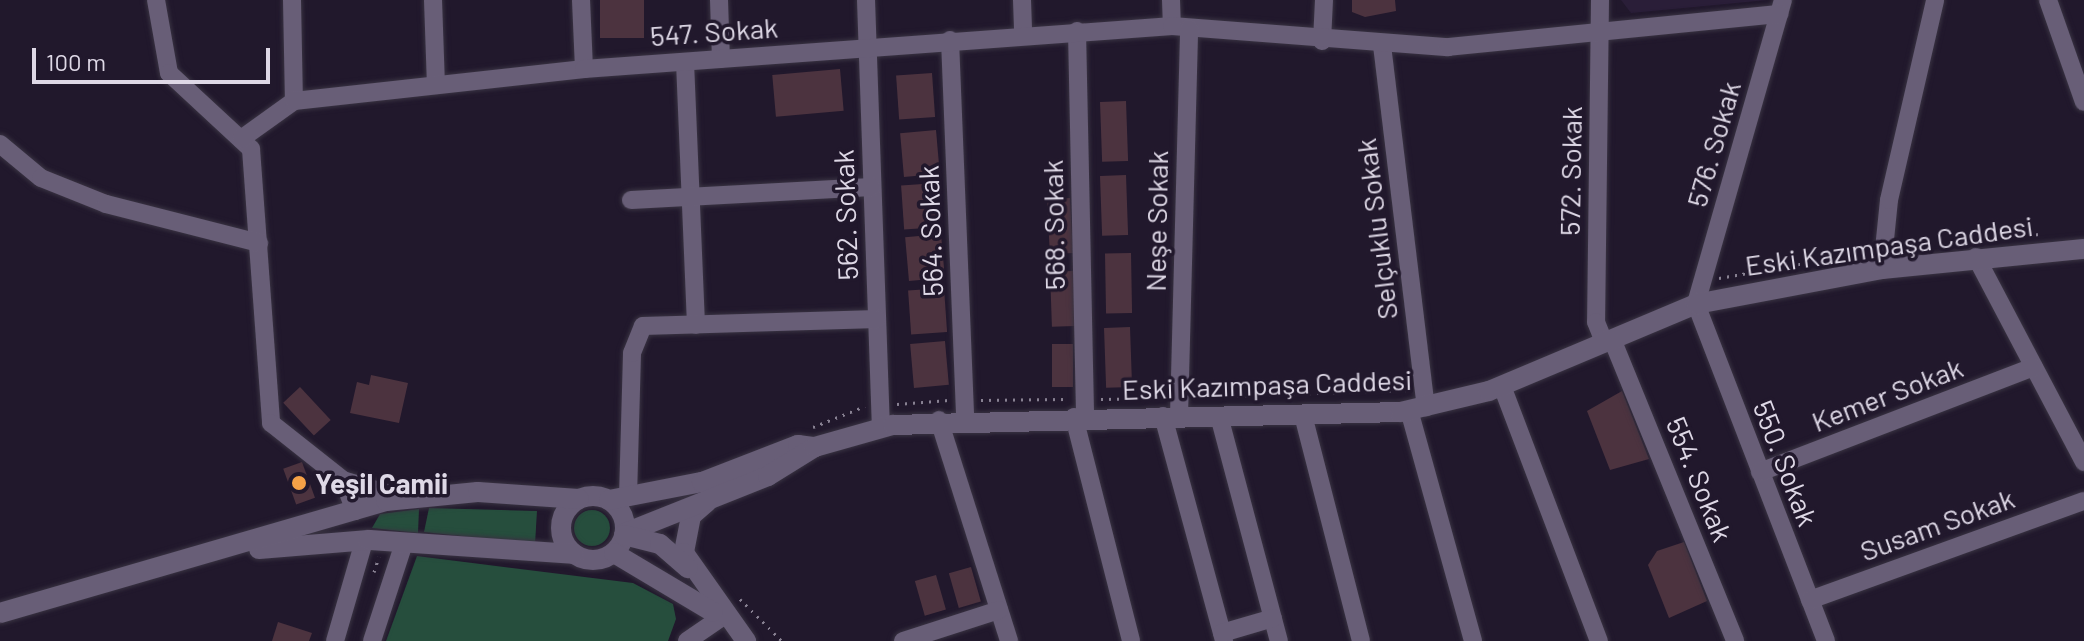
<!DOCTYPE html>
<meta charset="utf-8">
<style>
body{margin:0}
#map{position:relative;width:2084px;height:641px;overflow:hidden;background:#21182c;font-family:Barlow,sans-serif}
div>[style]{position:absolute}
[style*='--x']{left:calc(var(--x)*1px);top:calc(var(--y)*1px);width:calc(var(--w)*1px);rotate:calc(var(--a)*1deg)}
.built>*{inset:0;background:#2a1e38}
.green>*{inset:0;background:#264e3d}
.round{border-radius:50%}
.building>*{inset:0;background:#4c333f;transform-origin:0 0}
.path>*{height:3px;margin-top:-1.5px;transform-origin:0;background:repeating-linear-gradient(90deg,#888192 0 2px,transparent 0 8px)}
.roads{filter:drop-shadow(0 0 2px #393342) drop-shadow(0 0 2px #393342)}
.street>*{height:18px;margin:-9px;padding:0 9px;transform-origin:9px;border-radius:9px;background:#685e77}
.secondary>*{height:20px;margin:-10px;padding:0 10px;transform-origin:10px;border-radius:10px;background:#685e77}
.secondary>.ring{margin:-10px;padding:0;box-sizing:content-box;background:none;border:20px solid #685e77;border-radius:50%}
.dots>*{width:22px;height:22px;translate:-50% -50%;box-sizing:border-box;border:4px solid #21182c;border-radius:50%}
span{translate:-50% -50%;white-space:nowrap;text-align:center;line-height:1.15;-webkit-text-stroke:7px #21182c;paint-order:stroke}
.street-label{font-size:28px;color:#ded8e6}
.poi-label{font-size:28px;color:#ded8e6;font-weight:700}
.left{translate:0 -50%;text-align:left}
.scale{position:absolute;left:32px;top:48px;width:238px;height:36px;box-sizing:border-box;border:4px solid #ded8e6;border-top:0;padding-left:10px;font-size:24px;line-height:28px;white-space:nowrap;color:#ded8e6;-webkit-text-stroke:6px #21182c;paint-order:stroke}
</style>
<div id="map">
<div class="built">
<div style="clip-path:polygon(1621px 0,1767px 0,1631px 13px)"></div>
</div>
<div class="green">
<div style="clip-path:polygon(429px 508px,537px 511px,535px 544px,424px 532px)"></div>
<div style="clip-path:polygon(419px 509px,418px 533px,372px 528px,380px 514px)"></div>
<div class="round" style="left:574px;top:510px;width:36px;height:36px"></div>
<div style="clip-path:polygon(417px 556px,633px 583px,673px 604px,676px 619px,668px 641px,386px 641px)"></div>
</div>
<div class="building">
<div style="left:600px;top:0;width:44px;height:38px"></div>
<div style="clip-path:polygon(1352px 0,1395px 0,1396px 11px,1365px 17px,1352px 12px)"></div>
<div style="left:840px;top:69px;width:42px;height:68px;rotate:85deg"></div>
<div style="left:932px;top:73px;width:44px;height:36px;rotate:86deg"></div>
<div style="left:1126px;top:101px;width:60px;height:26px;rotate:88deg"></div>
<div style="left:936px;top:130px;width:44px;height:36px;rotate:85deg"></div>
<div style="left:1126px;top:175px;width:60px;height:26px;rotate:88deg"></div>
<div style="left:937px;top:183px;width:44px;height:36px;rotate:86deg"></div>
<div style="left:1070px;top:198px;width:55px;height:23px;rotate:87deg"></div>
<div style="left:941px;top:234px;width:44px;height:36px;rotate:85deg"></div>
<div style="left:1131px;top:253px;width:60px;height:26px;rotate:89deg"></div>
<div style="left:1073px;top:271px;width:55px;height:23px;rotate:88deg"></div>
<div style="left:944px;top:288px;width:44px;height:36px;rotate:86deg"></div>
<div style="left:1130px;top:327px;width:60px;height:26px;rotate:88deg"></div>
<div style="left:945px;top:341px;width:44px;height:35px;rotate:85deg"></div>
<div style="left:1052px;top:344px;width:21px;height:43px"></div>
<div style="clip-path:polygon(371px 375px,408px 383px,399px 423px,350px 413px,357px 382px,369px 385px)"></div>
<div style="left:300px;top:387px;width:45px;height:23px;rotate:47deg"></div>
<div style="clip-path:polygon(1622px 391px,1649px 459px,1610px 470px,1587px 411px)"></div>
<div style="left:302px;top:462px;width:38px;height:20px;rotate:70deg"></div>
<div style="clip-path:polygon(1684px 542px,1707px 601px,1669px 618px,1648px 565px,1657px 551px)"></div>
<div style="left:971px;top:567px;width:36px;height:23px;rotate:74deg"></div>
<div style="left:936px;top:575px;width:36px;height:22px;rotate:74deg"></div>
<div style="clip-path:polygon(278px 622px,312px 633px,309px 641px,272px 641px)"></div>
</div>
<div class="path">
<div style="--x:1980;--y:240;--w:60;--a:-5.7"></div>
<div style="--x:1719;--y:278;--w:117;--a:-9.9"></div>
<div style="--x:1197;--y:397;--w:212;--a:-1.9"></div>
<div style="--x:1101;--y:399;--w:64;--a:-0.9"></div>
<div style="--x:981;--y:400;--w:88;--a:-0.7"></div>
<div style="--x:897;--y:404;--w:52;--a:-4.4"></div>
<div style="--x:813;--y:427;--w:56;--a:-22"></div>
<div style="--x:374;--y:572;--w:16;--a:-72"></div>
<div style="--x:740;--y:599;--w:59;--a:45"></div>
</div>
<div class="roads">
<div class="street">
<div style="--x:156;--y:0;--w:74;--a:79.9"></div>
<div style="--x:169;--y:73;--w:112;--a:42.8"></div>
<div style="--x:251;--y:149;--w:275;--a:85.8"></div>
<div style="--x:271;--y:423;--w:92;--a:38.4"></div>
<div style="--x:292;--y:0;--w:101;--a:88.9"></div>
<div style="--x:433;--y:0;--w:84;--a:88"></div>
<div style="--x:581;--y:0;--w:69;--a:87.5"></div>
<div style="--x:719;--y:0;--w:59;--a:88.1"></div>
<div style="--x:866;--y:0;--w:427;--a:88"></div>
<div style="--x:1022;--y:0;--w:35;--a:88"></div>
<div style="--x:1171;--y:0;--w:26;--a:88"></div>
<div style="--x:1600;--y:0;--w:322;--a:90.7"></div>
<div style="--x:1596;--y:322;--w:22;--a:68"></div>
<div style="--x:1783;--y:0;--w:316;--a:106"></div>
<div style="--x:1696;--y:304;--w:361;--a:68.9"></div>
<div style="--x:2048;--y:0;--w:108;--a:70.6"></div>
<div style="--x:1077;--y:31;--w:386;--a:88.8"></div>
<div style="--x:950;--y:40;--w:379;--a:87.7"></div>
<div style="--x:1322;--y:41;--w:41;--a:-87.2"></div>
<div style="--x:1382;--y:45;--w:365;--a:83.1"></div>
<div style="--x:685;--y:62;--w:263;--a:87.6"></div>
<div style="--x:241;--y:139;--w:65;--a:-35.6"></div>
<div style="--x:294;--y:101;--w:292;--a:-6.3"></div>
<div style="--x:584;--y:69;--w:590;--a:-4.18"></div>
<div style="--x:1172;--y:26;--w:277;--a:4.4"></div>
<div style="--x:1448;--y:47;--w:333;--a:-5.7"></div>
<div style="--x:0;--y:144;--w:53;--a:39.7"></div>
<div style="--x:41;--y:178;--w:70;--a:21.8"></div>
<div style="--x:106;--y:204;--w:158;--a:14.3"></div>
<div style="--x:631;--y:200;--w:241;--a:-3.1"></div>
<div style="--x:1976;--y:257;--w:232;--a:62.2"></div>
<div style="--x:1882;--y:269;--w:69;--a:-84.2"></div>
<div style="--x:1889;--y:200;--w:205;--a:-77"></div>
<div style="--x:1612;--y:339;--w:326;--a:67.8"></div>
<div style="--x:1502;--y:386;--w:273;--a:69.2"></div>
<div style="--x:1409;--y:410;--w:240;--a:74.5"></div>
<div style="--x:1303;--y:415;--w:233;--a:75.6"></div>
<div style="--x:1163;--y:416;--w:233;--a:74.8"></div>
<div style="--x:1179;--y:416;--w:388;--a:-88.5"></div>
<div style="--x:1219;--y:416;--w:233;--a:75.1"></div>
<div style="--x:1074;--y:417;--w:231;--a:75.7"></div>
<div style="--x:939;--y:420;--w:232;--a:72.4"></div>
<div style="--x:1760;--y:472;--w:293;--a:-21"></div>
<div style="--x:628;--y:497;--w:144;--a:-88.4"></div>
<div style="--x:632;--y:353;--w:29;--a:-68"></div>
<div style="--x:643;--y:326;--w:234;--a:-1.7"></div>
<div style="--x:355;--y:511;--w:33;--a:-111"></div>
<div style="--x:343;--y:480;--w:63;--a:16.7"></div>
<div style="--x:1810;--y:600;--w:291;--a:-19.9"></div>
<div style="--x:1222;--y:633;--w:53;--a:-16.4"></div>
<div style="--x:335;--y:641;--w:104;--a:-73.8"></div>
<div style="--x:372;--y:641;--w:103;--a:-71.9"></div>
<div style="--x:687;--y:641;--w:42;--a:-34.4"></div>
<div style="--x:903;--y:641;--w:101;--a:-17.9"></div>
</div>
<div class="secondary">
<div class="ring" style="left:561px;top:496px;width:44px;height:44px"></div>
<div style="--x:609;--y:500;--w:95;--a:-11"></div>
<div style="--x:702;--y:482;--w:103;--a:-21.1"></div>
<div style="--x:798;--y:445;--w:17;--a:7"></div>
<div style="--x:707;--y:502;--w:21;--a:139"></div>
<div style="--x:691;--y:516;--w:38;--a:101"></div>
<div style="--x:684;--y:553;--w:108;--a:54.8"></div>
<div style="--x:625;--y:533;--w:154;--a:-21.7"></div>
<div style="--x:768;--y:476;--w:55;--a:-31.7"></div>
<div style="--x:815;--y:447;--w:81;--a:-15.8"></div>
<div style="--x:893;--y:425;--w:508;--a:-1.47"></div>
<div style="--x:1401;--y:412;--w:90;--a:-13.4"></div>
<div style="--x:1489;--y:391;--w:225;--a:-22.8"></div>
<div style="--x:1696;--y:304;--w:189;--a:-10.7"></div>
<div style="--x:1882;--y:269;--w:203;--a:-5.7"></div>
<div style="--x:624;--y:535;--w:37;--a:14"></div>
<div style="--x:660;--y:544;--w:37;--a:41"></div>
<div style="--x:259;--y:549;--w:110;--a:-4.7"></div>
<div style="--x:369;--y:540;--w:205;--a:3.9"></div>
<div style="--x:614;--y:553;--w:115;--a:30.8"></div>
<div style="--x:0;--y:613;--w:402;--a:-16.2"></div>
<div style="--x:386;--y:501;--w:92;--a:-5.6"></div>
<div style="--x:478;--y:492;--w:101;--a:4"></div>
</div>
</div>
<div class="dots">
<div style="left:299px;top:483px;background:#f6a247"></div>
</div>
<div class="street-label">
<span style="left:714px;top:31px;rotate:-4deg">547. Sokak</span>
<span style="left:1713px;top:144px;rotate:-74deg">576. Sokak</span>
<span style="left:1570px;top:171px;rotate:-89deg">572. Sokak</span>
<span style="left:845px;top:215px;rotate:-92deg">562. Sokak</span>
<span style="left:1156px;top:221px;rotate:-89deg">Neşe Sokak</span>
<span style="left:1053px;top:225px;rotate:-91deg">568. Sokak</span>
<span style="left:1376px;top:229px;rotate:-97deg">Selçuklu Sokak</span>
<span style="left:930px;top:231px;rotate:-92deg">564. Sokak</span>
<span style="left:1889px;top:245px;rotate:-8deg">Eski Kazımpaşa Caddesi</span>
<span style="left:1267px;top:384px;rotate:-2deg">Eski Kazımpaşa Caddesi</span>
<span style="left:1887px;top:394px;rotate:-21deg">Kemer Sokak</span>
<span style="left:1786px;top:463px;rotate:69deg">550. Sokak</span>
<span style="left:1700px;top:479px;rotate:68deg">554. Sokak</span>
<span style="left:1937px;top:524px;rotate:-20deg">Susam Sokak</span>
</div>
<div class="poi-label">
<span class="left" style="left:315px;top:483px">Yeşil Camii</span>
</div>
<div class="scale">100 m</div>
</div>
